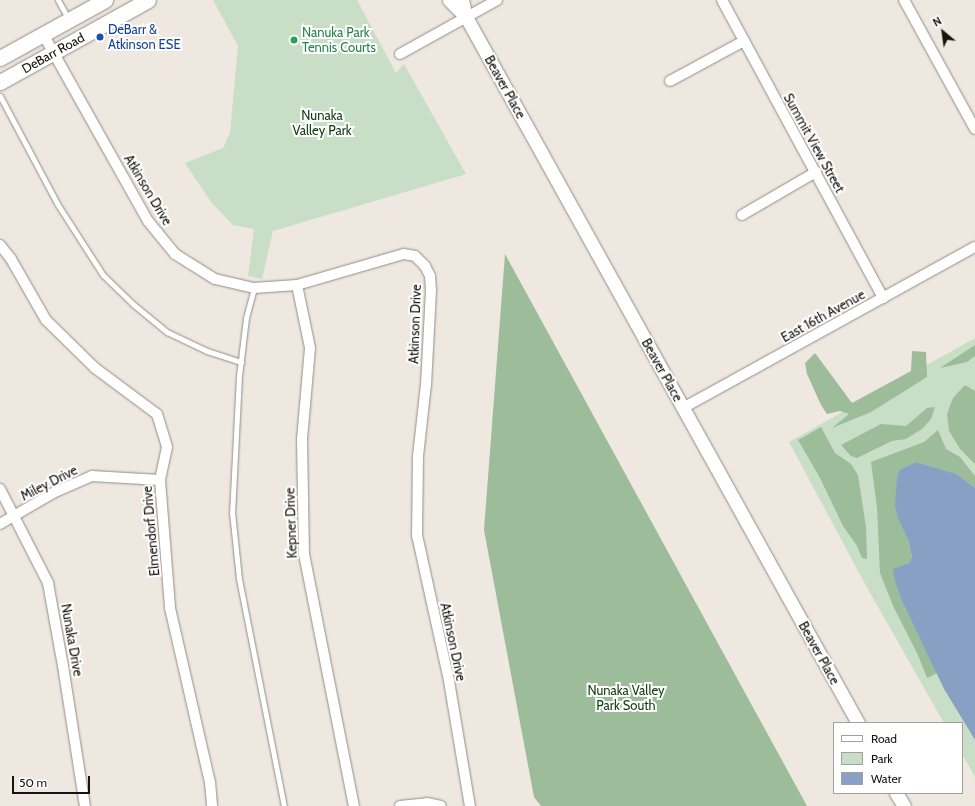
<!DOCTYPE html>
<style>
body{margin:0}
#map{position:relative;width:975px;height:806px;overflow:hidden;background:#eee8e0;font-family:Cabin,sans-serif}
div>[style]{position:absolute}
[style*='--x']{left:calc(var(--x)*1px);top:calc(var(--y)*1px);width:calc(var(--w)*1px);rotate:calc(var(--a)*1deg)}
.green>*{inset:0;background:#c9dec7}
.forest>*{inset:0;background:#9dbc9a}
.water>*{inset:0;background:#88a0c4}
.roads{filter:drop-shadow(0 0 1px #928d85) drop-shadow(0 0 1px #928d85)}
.service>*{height:5px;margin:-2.5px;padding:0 2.5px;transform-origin:2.5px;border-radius:2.5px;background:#fff}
.minor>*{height:10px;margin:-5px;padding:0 5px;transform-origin:5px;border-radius:5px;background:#fff}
.tertiary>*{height:13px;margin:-6.5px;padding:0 6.5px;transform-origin:6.5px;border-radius:6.5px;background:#fff}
.secondary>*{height:15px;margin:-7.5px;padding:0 7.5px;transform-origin:7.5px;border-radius:7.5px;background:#fff}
.dots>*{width:11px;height:11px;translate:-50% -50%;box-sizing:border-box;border:2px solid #fff;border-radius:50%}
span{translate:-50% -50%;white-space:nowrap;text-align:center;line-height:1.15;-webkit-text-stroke:4px #fff;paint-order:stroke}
.transit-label{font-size:13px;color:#164399}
.left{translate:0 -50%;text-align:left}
.leisure-label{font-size:13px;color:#27864d}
.street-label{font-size:13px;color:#161411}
.park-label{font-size:13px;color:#103d0e}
.legend{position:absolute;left:833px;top:722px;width:130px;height:72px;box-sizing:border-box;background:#fff;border:1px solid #a2a1a0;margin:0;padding:5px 7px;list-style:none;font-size:12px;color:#161411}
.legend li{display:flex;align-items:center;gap:8px;height:20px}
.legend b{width:20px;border:1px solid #a2a1a0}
.north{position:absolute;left:923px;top:12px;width:40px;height:40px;-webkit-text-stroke:3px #fff;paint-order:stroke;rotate:331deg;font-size:11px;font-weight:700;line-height:16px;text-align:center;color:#161411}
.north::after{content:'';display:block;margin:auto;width:14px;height:18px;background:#161411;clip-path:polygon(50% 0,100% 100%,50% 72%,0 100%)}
.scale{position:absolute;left:12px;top:776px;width:78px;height:18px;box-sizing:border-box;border:2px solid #161411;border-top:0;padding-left:5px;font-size:12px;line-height:14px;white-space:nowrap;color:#161411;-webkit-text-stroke:3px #fff;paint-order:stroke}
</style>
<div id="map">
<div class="green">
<div style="clip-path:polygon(213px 0,357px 0,396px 73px,404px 64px,466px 174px,273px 231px,262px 279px,248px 276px,254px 229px,233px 225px,211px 202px,185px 163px,223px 148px,230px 133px,238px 46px)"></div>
<div style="clip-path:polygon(975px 338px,975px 488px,957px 474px,931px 661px,944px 689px,975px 740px,975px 777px,962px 754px,962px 723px,944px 723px,865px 584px,789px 442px)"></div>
</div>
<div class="forest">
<div style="clip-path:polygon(505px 254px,807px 806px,541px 806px,534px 797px,484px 530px)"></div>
<div style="clip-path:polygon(975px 345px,975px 356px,967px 362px,940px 368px)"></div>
<div style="clip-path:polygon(912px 351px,926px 352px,927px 377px,871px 412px,832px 428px,849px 414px,840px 411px,827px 414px,821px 405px,807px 374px,805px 363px,815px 353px,852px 403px,911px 371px)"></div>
<div style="clip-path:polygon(965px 385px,975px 391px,975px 464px,960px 449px,949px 431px,947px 414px,953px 398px)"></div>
<div style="clip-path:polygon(935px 407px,931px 419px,922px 429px,906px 439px,892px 441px,857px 458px,851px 456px,841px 445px,881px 424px,906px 426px,927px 408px)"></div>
<div style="clip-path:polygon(821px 427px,835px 453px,851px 464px,858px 475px,866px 527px,867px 559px,862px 558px,857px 546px,843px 526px,820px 478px,798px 440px)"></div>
<div style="clip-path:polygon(938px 430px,946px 449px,960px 457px,975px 476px,975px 488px,957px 474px,916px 462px,899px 470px,897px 478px,898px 519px,909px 542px,912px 558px,909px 563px,894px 569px,902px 601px,937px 673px,927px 678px,918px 655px,894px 608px,880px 573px,877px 508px,871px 462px,924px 442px)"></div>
</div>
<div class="water">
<div style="clip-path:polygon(916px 462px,957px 474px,975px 488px,975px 740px,944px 689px,902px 601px,895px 581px,893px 569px,909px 563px,912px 558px,909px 542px,898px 519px,895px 505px,897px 478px,899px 470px)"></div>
</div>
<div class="roads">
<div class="service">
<div style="--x:58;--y:0;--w:21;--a:61"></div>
<div style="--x:0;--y:96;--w:123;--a:62"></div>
<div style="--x:58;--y:205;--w:83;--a:57.3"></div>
<div style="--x:103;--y:275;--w:43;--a:44.1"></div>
<div style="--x:134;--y:305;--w:43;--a:39.3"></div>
<div style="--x:167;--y:332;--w:44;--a:25.4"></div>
<div style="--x:207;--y:351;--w:36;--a:18"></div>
<div style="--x:254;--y:288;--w:31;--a:105"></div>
<div style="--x:246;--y:318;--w:58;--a:96.9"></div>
<div style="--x:239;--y:376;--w:136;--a:92.9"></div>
<div style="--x:232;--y:512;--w:67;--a:84"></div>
<div style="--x:239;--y:579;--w:231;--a:78.8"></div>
</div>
<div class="minor">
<div style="--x:722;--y:0;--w:339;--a:61.6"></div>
<div style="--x:904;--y:0;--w:147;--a:61.2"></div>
<div style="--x:43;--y:34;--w:214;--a:60.7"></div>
<div style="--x:148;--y:221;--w:43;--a:50.7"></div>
<div style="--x:175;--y:254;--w:47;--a:32"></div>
<div style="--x:215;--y:279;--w:40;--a:13"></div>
<div style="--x:254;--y:288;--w:43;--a:-4"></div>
<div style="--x:297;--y:285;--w:111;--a:-16.2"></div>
<div style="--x:404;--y:254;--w:11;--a:10"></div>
<div style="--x:415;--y:256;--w:14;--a:45"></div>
<div style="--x:425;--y:266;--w:11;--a:63"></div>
<div style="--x:430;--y:276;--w:14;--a:86"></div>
<div style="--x:431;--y:290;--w:94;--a:93"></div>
<div style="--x:426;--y:384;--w:72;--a:96.3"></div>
<div style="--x:418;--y:456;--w:79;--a:90.7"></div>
<div style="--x:417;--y:535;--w:149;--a:77.6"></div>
<div style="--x:449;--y:681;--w:127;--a:80.5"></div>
<div style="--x:400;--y:54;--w:111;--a:-29.1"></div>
<div style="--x:670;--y:81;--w:84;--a:-28.4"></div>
<div style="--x:742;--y:215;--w:86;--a:-30.2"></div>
<div style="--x:0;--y:245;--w:18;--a:52"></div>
<div style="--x:11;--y:259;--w:70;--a:60.2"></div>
<div style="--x:46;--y:320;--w:69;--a:44.4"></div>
<div style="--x:95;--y:368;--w:77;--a:36.6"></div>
<div style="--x:157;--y:414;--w:34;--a:73"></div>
<div style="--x:167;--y:447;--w:34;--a:102"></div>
<div style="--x:160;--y:480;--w:128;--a:85.5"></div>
<div style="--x:170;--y:608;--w:179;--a:77.1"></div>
<div style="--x:210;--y:782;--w:24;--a:85"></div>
<div style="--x:297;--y:285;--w:64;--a:78.3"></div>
<div style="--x:310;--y:348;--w:92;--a:95"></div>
<div style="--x:302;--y:440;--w:114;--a:89"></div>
<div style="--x:304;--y:554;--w:257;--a:78.8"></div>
<div style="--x:683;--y:408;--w:333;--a:-28.9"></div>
<div style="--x:0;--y:489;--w:106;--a:62.9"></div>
<div style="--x:48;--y:583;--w:84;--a:79.8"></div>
<div style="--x:63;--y:666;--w:142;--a:81.1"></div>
<div style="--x:0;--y:524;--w:61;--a:-30.3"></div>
<div style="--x:53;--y:493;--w:43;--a:-23.6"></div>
<div style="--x:92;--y:476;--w:68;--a:3.4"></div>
<div style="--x:400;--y:806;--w:27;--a:-6"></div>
<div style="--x:427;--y:803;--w:14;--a:12"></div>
</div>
<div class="tertiary">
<div style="--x:449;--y:0;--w:24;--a:45"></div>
<div style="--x:466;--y:17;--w:808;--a:60.96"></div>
<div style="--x:462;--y:0;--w:17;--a:77"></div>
<div style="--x:896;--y:793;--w:15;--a:58"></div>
</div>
<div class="secondary">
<div style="--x:0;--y:58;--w:120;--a:-28.9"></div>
<div style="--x:0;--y:82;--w:169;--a:-29"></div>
</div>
</div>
<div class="dots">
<div style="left:100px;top:37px;background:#1a4fb4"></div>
<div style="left:294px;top:40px;background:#2e9e5b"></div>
</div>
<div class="transit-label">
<span class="left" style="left:108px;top:37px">DeBarr &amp;<br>Atkinson ESE</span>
</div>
<div class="leisure-label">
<span class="left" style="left:302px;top:40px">Nanuka Park<br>Tennis Courts</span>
</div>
<div class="street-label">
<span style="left:53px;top:53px;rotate:-29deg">DeBarr Road</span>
<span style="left:505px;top:87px;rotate:61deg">Beaver Place</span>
<span style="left:814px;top:143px;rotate:61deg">Summit View Street</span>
<span style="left:148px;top:190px;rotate:59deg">Atkinson Drive</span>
<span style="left:823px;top:316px;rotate:-29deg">East 16th Avenue</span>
<span style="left:415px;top:324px;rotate:-88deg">Atkinson Drive</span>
<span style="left:662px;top:370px;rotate:61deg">Beaver Place</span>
<span style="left:49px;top:483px;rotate:-27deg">Miley Drive</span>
<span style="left:291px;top:523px;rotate:-92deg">Kepner Drive</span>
<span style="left:151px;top:531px;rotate:-95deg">Elmendorf Drive</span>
<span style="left:72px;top:640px;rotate:80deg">Nunaka Drive</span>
<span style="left:453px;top:642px;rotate:78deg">Atkinson Drive</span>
<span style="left:819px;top:653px;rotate:61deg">Beaver Place</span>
</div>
<div class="park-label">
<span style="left:322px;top:123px">Nunaka<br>Valley Park</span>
<span style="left:626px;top:698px">Nunaka Valley<br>Park South</span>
</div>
<ul class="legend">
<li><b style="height:5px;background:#fff"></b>Road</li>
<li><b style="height:11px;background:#c9dec7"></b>Park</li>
<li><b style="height:11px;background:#88a0c4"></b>Water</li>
</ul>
<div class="north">N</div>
<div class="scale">50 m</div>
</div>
